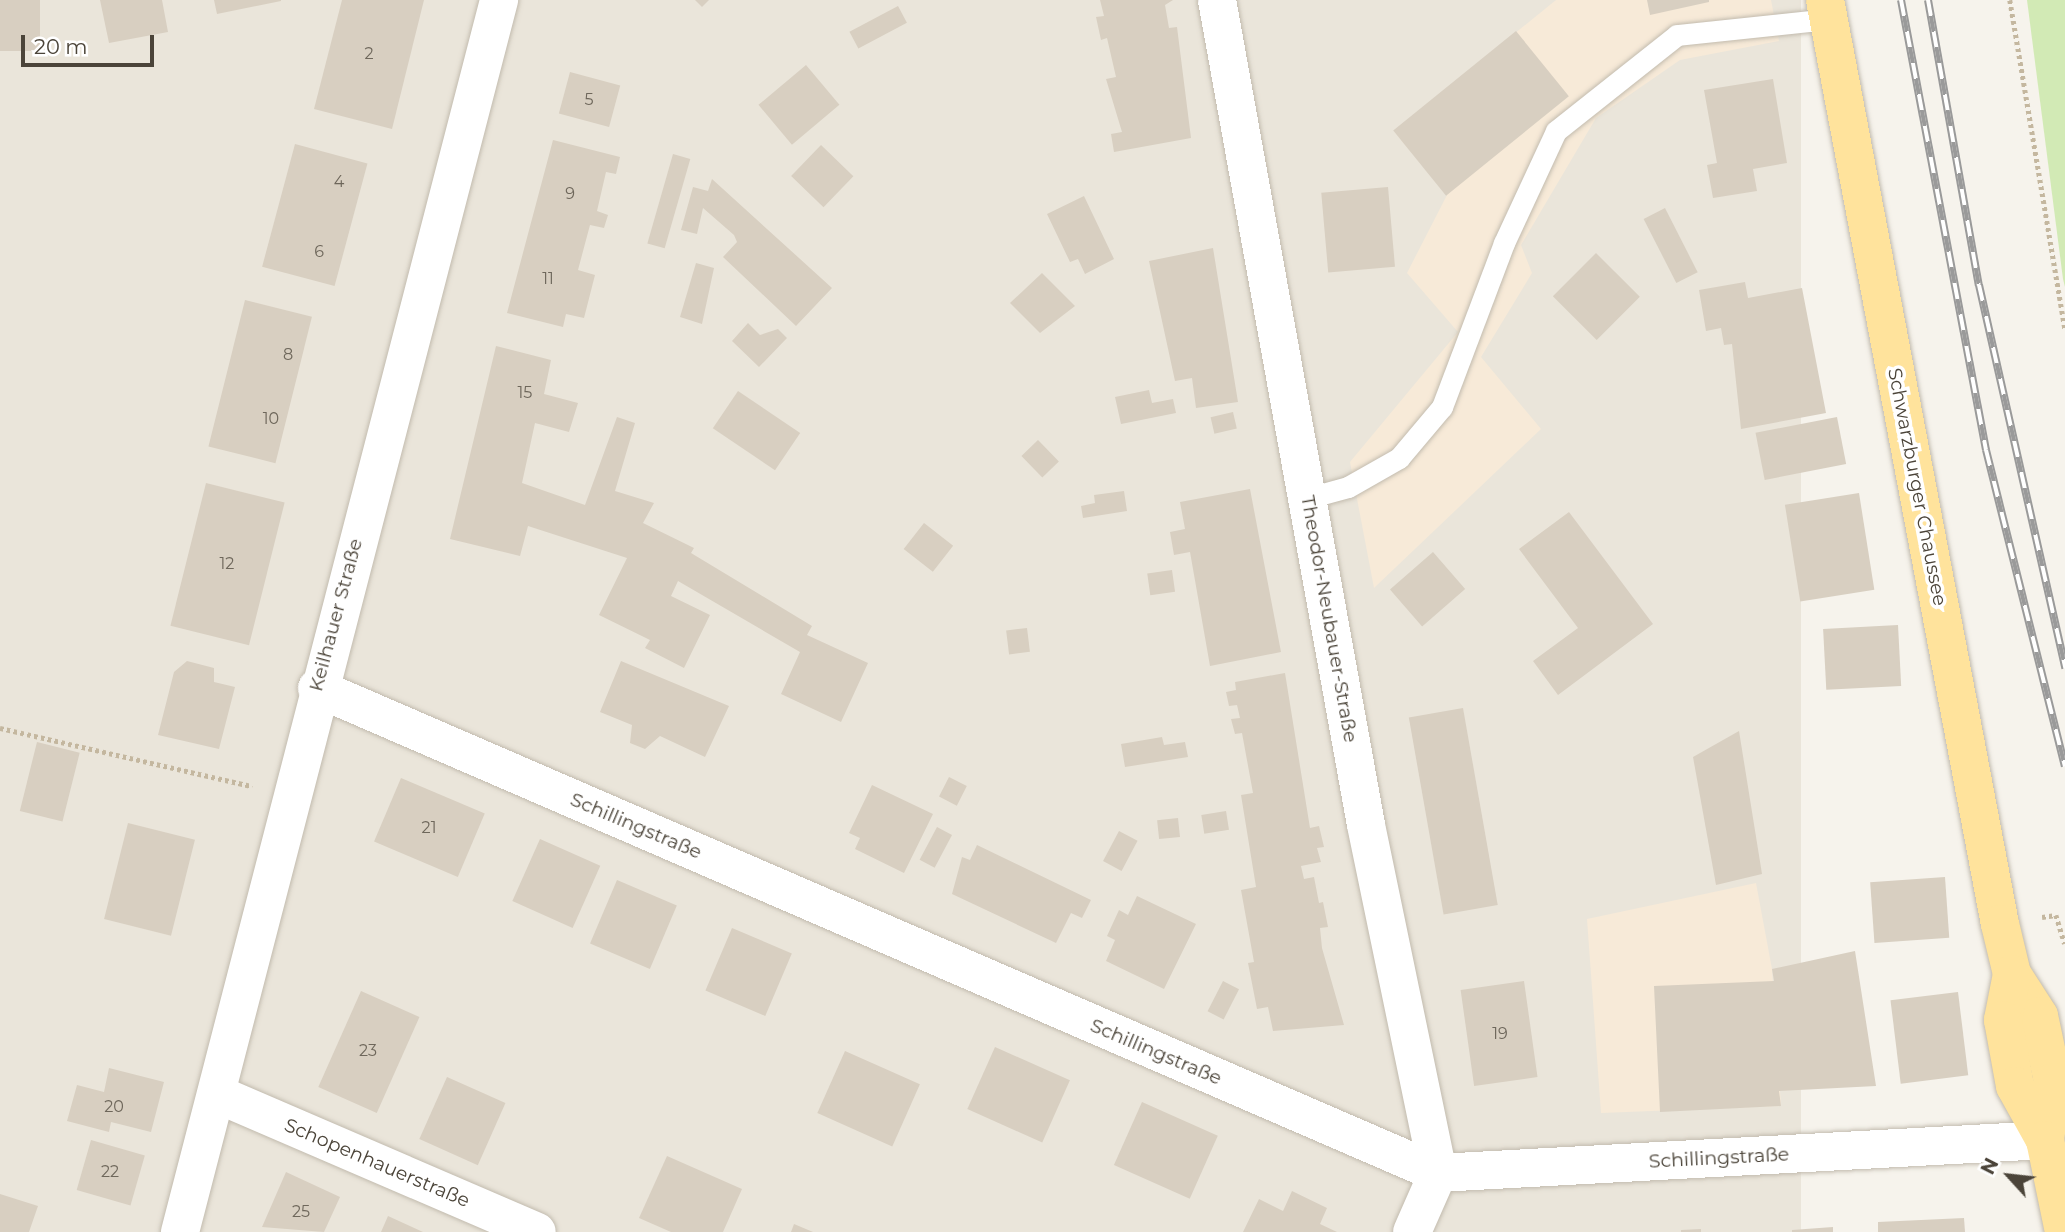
<!DOCTYPE html>
<meta charset="utf-8">
<style>
body{margin:0}
#map{position:relative;width:2065px;height:1232px;overflow:hidden;background:#f6f3ec;font-family:Montserrat,sans-serif}
div>[style]{position:absolute}
[style*='--x']{left:calc(var(--x)*1px);top:calc(var(--y)*1px);width:calc(var(--w)*1px);rotate:calc(var(--a)*1deg)}
.residential>*{inset:0;background:#eae5da;transform-origin:0 0}
.commercial>*{inset:0;background:#f7ead8}
.green>*{inset:0;background:#d2eab5}
.building>*{inset:0;background:#d8cfc1;transform-origin:0 0}
.path>*{height:4.5px;margin-top:-2.25px;transform-origin:0;background:repeating-linear-gradient(90deg,#c4b79f 0 3.5px,transparent 0 7px)}
.roads{filter:drop-shadow(0 0 2px #c2bbae) drop-shadow(0 0 2px #c2bbae)}
.service>*{height:21px;margin:-10.5px;padding:0 10.5px;transform-origin:10.5px;border-radius:10.5px;background:#fff}
.minor>*{height:38px;margin:-19px;padding:0 19px;transform-origin:19px;border-radius:19px;background:#fff}
.primary>*{height:38px;margin:-19px;padding:0 19px;transform-origin:19px;border-radius:19px;background:#ffe39c}
.rail>*{height:8px;margin-top:-4px;transform-origin:0;background:repeating-linear-gradient(90deg,#fff 0 16px,#9a9a9a 0 32px);box-sizing:border-box;border-block:2px solid #9a9a9a}
span{translate:-50% -50%;white-space:nowrap;text-align:center;line-height:1.15;-webkit-text-stroke:7px #fff;paint-order:stroke}
.number-label{font-size:16px;color:#6e675b}
.number-label span{-webkit-text-stroke-width:0}
.street-label{font-size:19px;color:#4b4439}
.north{position:absolute;left:1974px;top:1141px;width:70px;height:70px;-webkit-text-stroke:5px #fff;paint-order:stroke;rotate:297deg;font-size:19px;font-weight:700;line-height:28px;text-align:center;color:#4b4439}
.north::after{content:'';display:block;margin:auto;width:24px;height:32px;background:#4b4439;clip-path:polygon(50% 0,100% 100%,50% 72%,0 100%)}
.scale{position:absolute;left:21px;top:35px;width:133px;height:32px;box-sizing:border-box;border:4px solid #4b4439;border-top:0;padding-left:9px;font-size:21px;line-height:24px;white-space:nowrap;color:#4b4439;-webkit-text-stroke:5px #fff;paint-order:stroke}
</style>
<div id="map">
<div class="residential">
<div style="left:0;top:0;width:1801px;height:1232px"></div>
</div>
<div class="commercial">
<div style="clip-path:polygon(1556px 0,1771px 0,1779px 41px,1680px 60px,1596px 118px,1521px 245px,1532px 273px,1481px 357px,1541px 429px,1374px 588px,1350px 462px,1458px 332px,1407px 273px,1447px 195px,1394px 131px)"></div>
<div style="clip-path:polygon(1756px 883px,1772px 969px,1781px 1106px,1601px 1113px,1587px 919px)"></div>
</div>
<div class="green">
<div style="clip-path:polygon(2027px 0,2065px 0,2065px 287px,2063px 279px)"></div>
</div>
<div class="building">
<div style="left:0;top:0;width:40px;height:51px"></div>
<div style="clip-path:polygon(100px 0,162px 0,168px 32px,109px 43px)"></div>
<div style="clip-path:polygon(214px 0,281px 0,281px 1px,217px 14px)"></div>
<div style="clip-path:polygon(342px 0,424px 0,392px 129px,314px 109px)"></div>
<div style="clip-path:polygon(695px 0,709px 0,702px 7px)"></div>
<div style="clip-path:polygon(1100px 0,1173px 0,1165px 5px,1169px 28px,1177px 27px,1191px 138px,1114px 152px,1111px 134px,1122px 132px,1106px 79px,1116px 77px,1107px 38px,1101px 40px,1096px 17px,1104px 16px)"></div>
<div style="clip-path:polygon(1647px 0,1709px 0,1709px 2px,1650px 15px)"></div>
<div style="left:898px;top:6px;width:19px;height:55px;rotate:62deg"></div>
<div style="left:1516px;top:31px;width:84px;height:158px;rotate:51deg"></div>
<div style="left:806px;top:65px;width:52px;height:62px;rotate:50deg"></div>
<div style="left:570px;top:72px;width:52px;height:43px;rotate:15deg"></div>
<div style="clip-path:polygon(1773px 79px,1787px 163px,1753px 169px,1757px 191px,1713px 198px,1707px 165px,1717px 163px,1704px 90px)"></div>
<div style="clip-path:polygon(553px 140px,620px 157px,616px 174px,606px 172px,597px 211px,608px 215px,604px 228px,590px 225px,578px 270px,595px 275px,584px 318px,566px 314px,563px 327px,507px 313px)"></div>
<div style="left:295px;top:144px;width:75px;height:127px;rotate:15deg"></div>
<div style="left:821px;top:145px;width:45px;height:43px;rotate:44deg"></div>
<div style="left:673px;top:154px;width:18px;height:93px;rotate:16deg"></div>
<div style="clip-path:polygon(712px 179px,832px 288px,796px 326px,723px 257px,737px 242px,734px 235px,703px 208px,697px 234px,681px 230px,693px 187px,708px 191px)"></div>
<div style="left:1388px;top:187px;width:80px;height:67px;rotate:85deg"></div>
<div style="clip-path:polygon(1084px 196px,1114px 259px,1085px 274px,1078px 259px,1070px 262px,1047px 214px)"></div>
<div style="left:1665px;top:208px;width:72px;height:24px;rotate:63deg"></div>
<div style="clip-path:polygon(1213px 248px,1238px 402px,1196px 408px,1192px 378px,1175px 381px,1149px 261px)"></div>
<div style="left:1596px;top:253px;width:62px;height:61px;rotate:45deg"></div>
<div style="clip-path:polygon(696px 263px,714px 268px,702px 324px,680px 317px)"></div>
<div style="clip-path:polygon(1042px 273px,1075px 306px,1040px 333px,1010px 303px)"></div>
<div style="clip-path:polygon(1745px 282px,1748px 298px,1802px 288px,1826px 413px,1741px 429px,1732px 344px,1724px 345px,1721px 328px,1706px 331px,1699px 290px)"></div>
<div style="left:245px;top:300px;width:69px;height:151px;rotate:14deg"></div>
<div style="clip-path:polygon(748px 323px,760px 335px,778px 329px,787px 338px,759px 367px,732px 341px)"></div>
<div style="clip-path:polygon(496px 346px,551px 360px,544px 394px,578px 403px,569px 432px,535px 423px,522px 483px,585px 505px,617px 417px,635px 423px,615px 491px,654px 503px,643px 523px,694px 548px,691px 553px,812px 626px,807px 635px,868px 663px,841px 722px,781px 694px,800px 652px,678px 581px,671px 596px,710px 615px,684px 668px,645px 648px,650px 640px,599px 615px,627px 558px,528px 526px,520px 556px,450px 539px)"></div>
<div style="clip-path:polygon(1149px 390px,1152px 403px,1173px 399px,1176px 413px,1121px 424px,1115px 397px)"></div>
<div style="left:738px;top:391px;width:75px;height:45px;rotate:34deg"></div>
<div style="left:1233px;top:412px;width:17px;height:23px;rotate:77deg"></div>
<div style="left:1837px;top:417px;width:48px;height:83px;rotate:79deg"></div>
<div style="left:1038px;top:440px;width:30px;height:23px;rotate:46deg"></div>
<div style="left:206px;top:483px;width:81px;height:147px;rotate:14deg"></div>
<div style="clip-path:polygon(1250px 489px,1281px 652px,1210px 666px,1190px 552px,1174px 555px,1170px 532px,1185px 529px,1180px 502px)"></div>
<div style="clip-path:polygon(1124px 491px,1127px 511px,1083px 518px,1081px 506px,1095px 503px,1094px 495px)"></div>
<div style="left:1859px;top:493px;width:98px;height:75px;rotate:81deg"></div>
<div style="clip-path:polygon(1569px 512px,1653px 624px,1558px 695px,1533px 661px,1578px 628px,1519px 549px)"></div>
<div style="left:924px;top:523px;width:37px;height:33px;rotate:38deg"></div>
<div style="left:1433px;top:552px;width:49px;height:57px;rotate:49deg"></div>
<div style="left:1172px;top:570px;width:22px;height:25px;rotate:82deg"></div>
<div style="left:1898px;top:625px;width:61px;height:75px;rotate:87deg"></div>
<div style="left:1027px;top:628px;width:24px;height:21px;rotate:83deg"></div>
<div style="clip-path:polygon(187px 661px,214px 668px,214px 682px,235px 687px,219px 749px,158px 735px,174px 672px)"></div>
<div style="clip-path:polygon(621px 661px,729px 706px,705px 757px,660px 736px,645px 749px,630px 743px,632px 725px,600px 712px)"></div>
<div style="clip-path:polygon(1285px 673px,1310px 828px,1319px 826px,1324px 847px,1317px 848px,1321px 862px,1301px 866px,1304px 879px,1314px 877px,1319px 903px,1323px 902px,1328px 927px,1320px 928px,1322px 948px,1344px 1025px,1273px 1031px,1268px 1007px,1257px 1009px,1248px 963px,1254px 962px,1241px 890px,1256px 887px,1241px 795px,1253px 793px,1242px 733px,1235px 734px,1231px 719px,1240px 718px,1237px 705px,1229px 706px,1226px 692px,1236px 690px,1235px 682px)"></div>
<div style="left:1463px;top:708px;width:200px;height:55px;rotate:80deg"></div>
<div style="clip-path:polygon(1739px 731px,1762px 874px,1716px 885px,1693px 757px)"></div>
<div style="clip-path:polygon(1162px 737px,1164px 745px,1185px 742px,1188px 757px,1125px 767px,1121px 744px)"></div>
<div style="left:37px;top:742px;width:44px;height:71px;rotate:14deg"></div>
<div style="left:949px;top:777px;width:20px;height:22px;rotate:27deg"></div>
<div style="left:401px;top:778px;width:91px;height:69px;rotate:23deg"></div>
<div style="clip-path:polygon(872px 785px,933px 814px,904px 873px,855px 849px,860px 838px,849px 833px)"></div>
<div style="left:1226px;top:811px;width:19px;height:25px;rotate:81deg"></div>
<div style="left:1178px;top:818px;width:19px;height:21px;rotate:84deg"></div>
<div style="left:128px;top:823px;width:69px;height:99px;rotate:14deg"></div>
<div style="left:937px;top:827px;width:17px;height:37px;rotate:28deg"></div>
<div style="left:1119px;top:831px;width:21px;height:34px;rotate:28deg"></div>
<div style="left:540px;top:839px;width:66px;height:68px;rotate:24deg"></div>
<div style="clip-path:polygon(977px 845px,1091px 900px,1082px 918px,1071px 913px,1056px 943px,952px 894px,962px 857px,970px 860px)"></div>
<div style="left:1945px;top:877px;width:61px;height:75px;rotate:86deg"></div>
<div style="left:617px;top:880px;width:65px;height:69px;rotate:23deg"></div>
<div style="clip-path:polygon(1137px 896px,1196px 924px,1164px 989px,1106px 961px,1115px 940px,1107px 936px,1119px 910px,1128px 915px)"></div>
<div style="left:732px;top:928px;width:65px;height:68px;rotate:23deg"></div>
<div style="clip-path:polygon(1855px 951px,1876px 1086px,1779px 1091px,1781px 1106px,1660px 1112px,1654px 986px,1774px 981px,1772px 969px)"></div>
<div style="left:1223px;top:981px;width:18px;height:34px;rotate:27deg"></div>
<div style="left:1524px;top:981px;width:97px;height:64px;rotate:82deg"></div>
<div style="left:361px;top:991px;width:64px;height:105px;rotate:24deg"></div>
<div style="left:1958px;top:992px;width:84px;height:68px;rotate:83deg"></div>
<div style="left:995px;top:1047px;width:82px;height:68px;rotate:24deg"></div>
<div style="left:845px;top:1051px;width:82px;height:68px;rotate:24deg"></div>
<div style="clip-path:polygon(109px 1068px,164px 1082px,151px 1132px,111px 1122px,109px 1132px,67px 1121px,77px 1085px,104px 1092px)"></div>
<div style="left:447px;top:1077px;width:64px;height:68px;rotate:24deg"></div>
<div style="left:1142px;top:1102px;width:83px;height:69px;rotate:24deg"></div>
<div style="left:91px;top:1140px;width:56px;height:52px;rotate:16deg"></div>
<div style="clip-path:polygon(667px 1156px,742px 1189px,723px 1232px,671px 1232px,639px 1218px)"></div>
<div style="clip-path:polygon(286px 1172px,340px 1197px,324px 1232px,262px 1227px)"></div>
<div style="clip-path:polygon(1292px 1191px,1327px 1208px,1320px 1224px,1337px 1232px,1243px 1232px,1259px 1199px,1283px 1211px)"></div>
<div style="clip-path:polygon(0 1194px,38px 1206px,29px 1232px,0 1232px)"></div>
<div style="clip-path:polygon(388px 1216px,423px 1232px,381px 1232px)"></div>
<div style="clip-path:polygon(1964px 1218px,1965px 1232px,1878px 1232px,1878px 1222px)"></div>
<div style="clip-path:polygon(794px 1224px,813px 1232px,791px 1232px)"></div>
<div style="clip-path:polygon(1833px 1227px,1833px 1232px,1792px 1232px,1792px 1230px)"></div>
<div style="clip-path:polygon(1701px 1229px,1701px 1232px,1681px 1232px,1681px 1230px)"></div>
</div>
<div class="path">
<div style="--x:2010;--y:0;--w:335;--a:80.5"></div>
<div style="--x:0;--y:728;--w:259;--a:13"></div>
<div style="--x:2042;--y:917;--w:14;--a:-8"></div>
<div style="--x:2056;--y:915;--w:30;--a:73"></div>
</div>
<div class="roads">
<div class="service">
<div style="--x:1308;--y:498;--w:41;--a:-15.4"></div>
<div style="--x:1348;--y:487;--w:59;--a:-29.6"></div>
<div style="--x:1399;--y:458;--w:67;--a:-49.9"></div>
<div style="--x:1442;--y:407;--w:175;--a:-69.3"></div>
<div style="--x:1504;--y:243;--w:123;--a:-65.1"></div>
<div style="--x:1556;--y:131;--w:154;--a:-38.4"></div>
<div style="--x:1677;--y:35;--w:153;--a:-6"></div>
</div>
<div class="minor">
<div style="--x:1217;--y:0;--w:838;--a:79.76"></div>
<div style="--x:1366;--y:825;--w:355;--a:78.3"></div>
<div style="--x:1438;--y:1173;--w:64;--a:113.8"></div>
<div style="--x:317;--y:688;--w:1221;--a:23.4"></div>
<div style="--x:1438;--y:1173;--w:608;--a:-3.11"></div>
<div style="--x:217;--y:1094;--w:348;--a:23.3"></div>
<div style="--x:180;--y:1232;--w:1273;--a:-75.48"></div>
</div>
<div class="primary">
<div style="--x:1825;--y:0;--w:940;--a:79.28"></div>
<div style="--x:2000;--y:924;--w:51;--a:76.5"></div>
<div style="--x:2012;--y:974;--w:50;--a:57.3"></div>
<div style="--x:2039;--y:1016;--w:67;--a:78"></div>
<div style="--x:2053;--y:1082;--w:59;--a:97.9"></div>
<div style="--x:2012;--y:974;--w:47;--a:101.1"></div>
<div style="--x:2003;--y:1020;--w:67;--a:79.7"></div>
<div style="--x:2015;--y:1086;--w:62;--a:60.9"></div>
<div style="--x:2045;--y:1140;--w:94;--a:78.3"></div>
</div>
</div>
<div class="rail">
<div style="--x:1901;--y:0;--w:458;--a:79.3"></div>
<div style="--x:1986;--y:450;--w:326;--a:76"></div>
<div style="--x:1928;--y:0;--w:290;--a:79.9"></div>
<div style="--x:1979;--y:285;--w:393;--a:77.3"></div>
</div>
<div class="number-label">
<span style="left:369px;top:54px">2</span>
<span style="left:589px;top:100px">5</span>
<span style="left:339px;top:182px">4</span>
<span style="left:570px;top:194px">9</span>
<span style="left:319px;top:252px">6</span>
<span style="left:548px;top:279px">11</span>
<span style="left:288px;top:355px">8</span>
<span style="left:525px;top:393px">15</span>
<span style="left:271px;top:419px">10</span>
<span style="left:227px;top:564px">12</span>
<span style="left:429px;top:828px">21</span>
<span style="left:1500px;top:1034px">19</span>
<span style="left:368px;top:1051px">23</span>
<span style="left:114px;top:1107px">20</span>
<span style="left:110px;top:1172px">22</span>
<span style="left:301px;top:1212px">25</span>
</div>
<div class="street-label">
<span style="left:1917px;top:487px;rotate:79deg">Schwarzburger Chaussee</span>
<span style="left:336px;top:615px;rotate:-75deg">Keilhauer Straße</span>
<span style="left:1329px;top:619px;rotate:80deg">Theodor-Neubauer-Straße</span>
<span style="left:636px;top:826px;rotate:23deg">Schillingstraße</span>
<span style="left:1156px;top:1052px;rotate:23deg">Schillingstraße</span>
<span style="left:1719px;top:1158px;rotate:-3deg">Schillingstraße</span>
<span style="left:377px;top:1163px;rotate:23deg">Schopenhauerstraße</span>
</div>
<div class="north">N</div>
<div class="scale">20 m</div>
</div>
